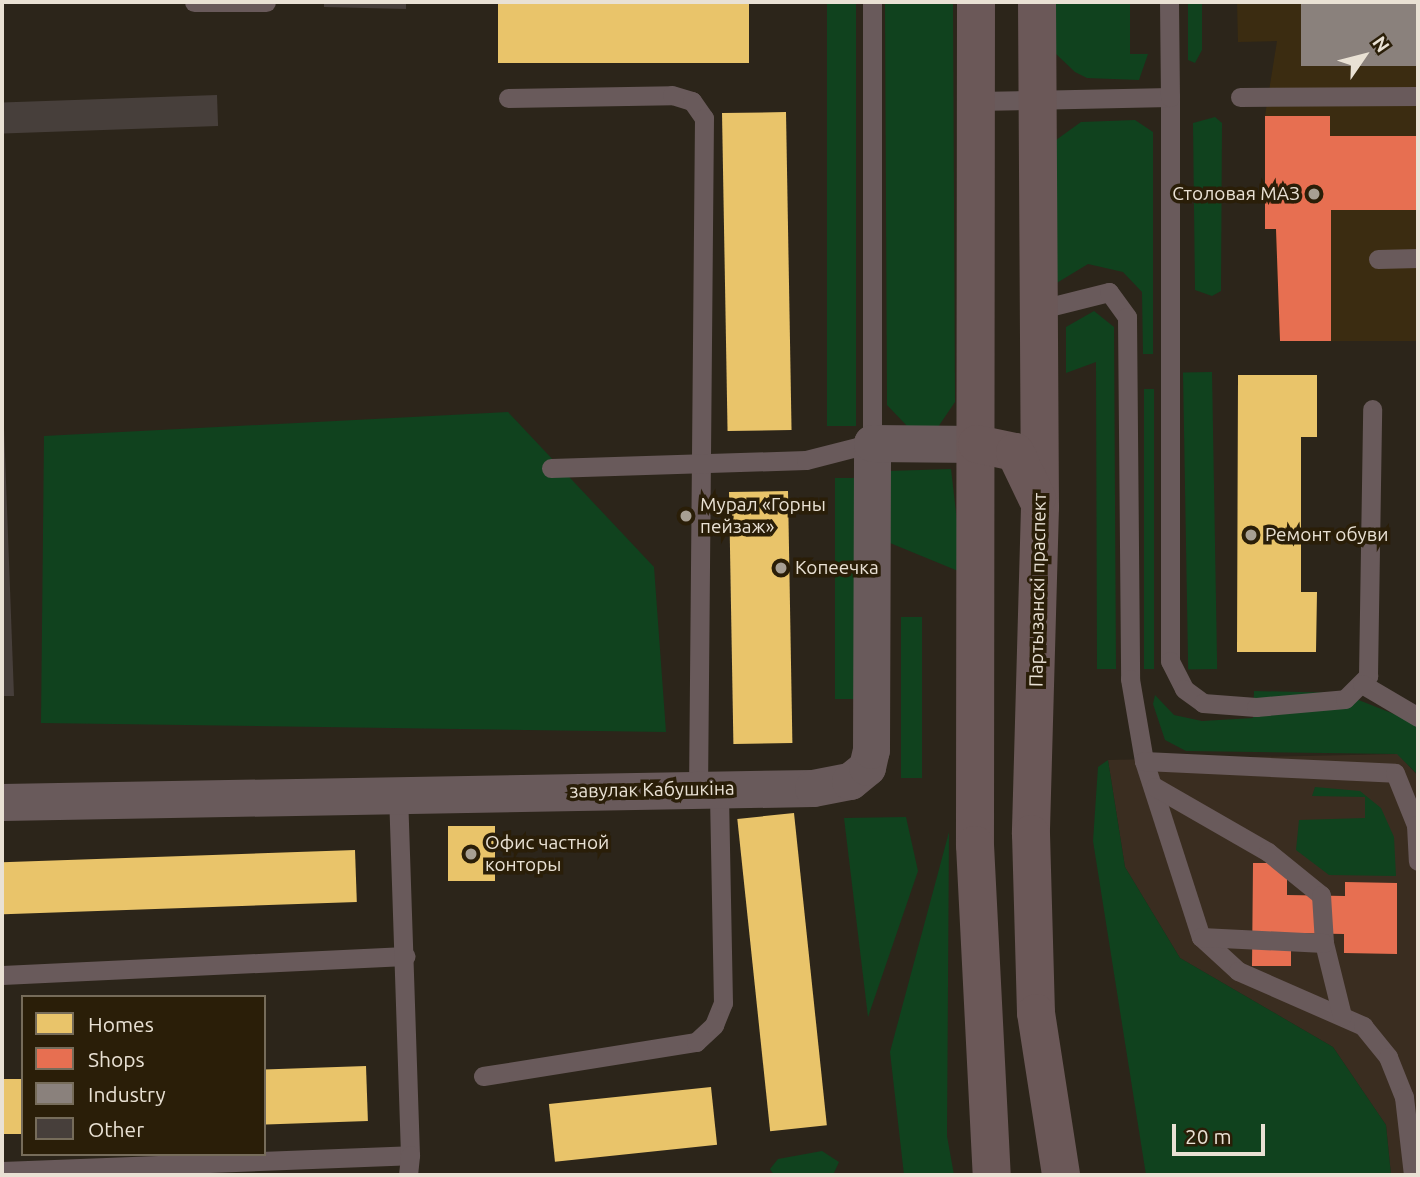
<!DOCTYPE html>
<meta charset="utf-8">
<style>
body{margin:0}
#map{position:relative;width:1420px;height:1177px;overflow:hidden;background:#2c251a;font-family:Ubuntu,sans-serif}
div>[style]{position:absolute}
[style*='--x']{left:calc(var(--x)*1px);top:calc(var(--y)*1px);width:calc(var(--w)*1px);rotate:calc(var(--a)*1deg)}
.commercial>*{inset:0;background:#3a2d20}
.built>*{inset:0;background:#3b2c11}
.green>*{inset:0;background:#10421e;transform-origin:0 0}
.homes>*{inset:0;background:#e9c46a;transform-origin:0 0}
.shops>*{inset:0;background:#e76f51}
.industry>*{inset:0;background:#8a817c;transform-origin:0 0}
.building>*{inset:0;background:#473f3b;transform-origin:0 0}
.lane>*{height:19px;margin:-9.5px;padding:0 9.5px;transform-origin:9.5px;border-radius:9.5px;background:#695a5b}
.street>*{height:37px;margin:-18.5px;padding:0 18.5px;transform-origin:18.5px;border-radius:18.5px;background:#695a5b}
.primary>*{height:38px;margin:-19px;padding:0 19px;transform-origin:19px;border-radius:19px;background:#6b5858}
.dots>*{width:19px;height:19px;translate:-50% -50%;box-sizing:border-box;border:4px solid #2a1e08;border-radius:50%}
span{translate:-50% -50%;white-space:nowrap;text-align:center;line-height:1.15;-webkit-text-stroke:7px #2a1e08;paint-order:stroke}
.poi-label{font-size:19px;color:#e9e1d4}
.right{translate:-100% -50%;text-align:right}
.left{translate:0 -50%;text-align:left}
.street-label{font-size:19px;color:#e9e1d4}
.frame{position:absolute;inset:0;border:4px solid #e9e1d4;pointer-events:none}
.legend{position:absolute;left:21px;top:995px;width:245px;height:161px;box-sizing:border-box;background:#2a1e08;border:2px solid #766c5a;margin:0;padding:9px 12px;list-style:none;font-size:21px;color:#e9e1d4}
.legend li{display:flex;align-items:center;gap:14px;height:35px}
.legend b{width:35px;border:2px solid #766c5a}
.north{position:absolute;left:1329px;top:21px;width:70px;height:70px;-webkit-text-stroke:5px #2a1e08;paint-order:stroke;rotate:55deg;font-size:19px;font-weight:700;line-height:28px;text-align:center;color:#e9e1d4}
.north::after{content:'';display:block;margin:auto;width:24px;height:32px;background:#e9e1d4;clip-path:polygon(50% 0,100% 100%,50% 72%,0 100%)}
.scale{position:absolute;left:1172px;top:1124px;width:93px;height:32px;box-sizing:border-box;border:4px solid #e9e1d4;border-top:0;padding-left:9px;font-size:21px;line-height:24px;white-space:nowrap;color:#e9e1d4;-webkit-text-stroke:5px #2a1e08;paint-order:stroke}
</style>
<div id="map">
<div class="commercial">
<div style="clip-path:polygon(1398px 754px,1418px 776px,1418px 1175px,1391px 1175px,1386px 1125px,1333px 1047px,1180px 958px,1125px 867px,1108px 760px)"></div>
</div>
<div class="built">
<div style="clip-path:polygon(1237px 2px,1418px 2px,1418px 341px,1280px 341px,1276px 229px,1265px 229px,1265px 116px,1277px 41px,1238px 42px)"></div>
</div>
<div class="green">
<div style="left:827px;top:2px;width:29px;height:424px"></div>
<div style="clip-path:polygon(885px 2px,953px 2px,955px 402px,938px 427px,908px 427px,887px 405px)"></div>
<div style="clip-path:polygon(1054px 2px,1130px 2px,1130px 54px,1148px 54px,1139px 80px,1087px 78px,1075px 72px,1055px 53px)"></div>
<div style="clip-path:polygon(1188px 2px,1202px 2px,1202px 50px,1195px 63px,1188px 60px)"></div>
<div style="clip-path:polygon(1215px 117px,1222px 123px,1221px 291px,1212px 296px,1195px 290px,1193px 123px)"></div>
<div style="clip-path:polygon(1081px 122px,1135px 120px,1153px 132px,1153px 354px,1143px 354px,1142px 292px,1123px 272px,1088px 264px,1055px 284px,1056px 140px)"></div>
<div style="clip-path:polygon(1094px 311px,1114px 327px,1116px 669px,1097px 669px,1096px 362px,1066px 373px,1066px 327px)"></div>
<div style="left:1212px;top:372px;width:297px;height:29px;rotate:89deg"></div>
<div style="left:1144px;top:389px;width:10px;height:280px"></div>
<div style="clip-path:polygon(508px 412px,654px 567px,666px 732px,41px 723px,44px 436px)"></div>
<div style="clip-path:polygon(951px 469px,963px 573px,890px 543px,888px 471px)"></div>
<div style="left:835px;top:478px;width:25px;height:221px"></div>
<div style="left:901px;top:617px;width:21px;height:161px"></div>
<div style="clip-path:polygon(1254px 691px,1341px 693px,1404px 718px,1418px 728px,1418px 775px,1397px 754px,1186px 751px,1165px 740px,1153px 704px,1155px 695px,1174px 715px,1202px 721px,1253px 718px)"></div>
<div style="clip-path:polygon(1108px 760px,1125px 867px,1180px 958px,1333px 1047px,1386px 1125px,1391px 1175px,1146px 1175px,1093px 841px,1098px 767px)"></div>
<div style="clip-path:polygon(1315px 787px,1360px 791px,1381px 808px,1394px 837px,1396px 876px,1329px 875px,1296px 850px,1299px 820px,1365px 818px,1365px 797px,1312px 796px)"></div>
<div style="clip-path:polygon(906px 817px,918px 871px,868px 1017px,844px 818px)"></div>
<div style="clip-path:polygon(949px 832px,947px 1136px,954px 1175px,904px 1175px,890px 1052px)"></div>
<div style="clip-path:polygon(822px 1151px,839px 1162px,833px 1175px,774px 1175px,770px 1169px,778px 1159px)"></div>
</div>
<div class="homes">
<div style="left:749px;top:4px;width:59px;height:251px;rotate:90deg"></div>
<div style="left:786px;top:112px;width:318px;height:64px;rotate:89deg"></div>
<div style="clip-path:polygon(1238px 375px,1317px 375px,1317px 437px,1301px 437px,1301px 592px,1317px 592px,1316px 652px,1237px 652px)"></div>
<div style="left:788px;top:491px;width:252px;height:59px;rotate:89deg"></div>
<div style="left:794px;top:813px;width:314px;height:57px;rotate:84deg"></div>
<div style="left:495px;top:826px;width:55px;height:47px;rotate:90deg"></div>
<div style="left:355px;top:850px;width:52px;height:353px;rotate:88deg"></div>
<div style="left:366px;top:1066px;width:55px;height:102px;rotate:88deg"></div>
<div style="left:2px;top:1079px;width:21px;height:55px"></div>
<div style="left:711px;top:1087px;width:58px;height:163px;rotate:84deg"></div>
</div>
<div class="shops">
<div style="clip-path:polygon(1265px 116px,1330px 116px,1330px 136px,1418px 136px,1418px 210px,1331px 210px,1331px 341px,1280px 341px,1276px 229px,1265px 229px)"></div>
<div style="clip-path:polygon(1253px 863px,1287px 863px,1287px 895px,1345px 896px,1345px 882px,1397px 883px,1397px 954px,1344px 953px,1344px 934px,1291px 933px,1291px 966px,1252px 966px)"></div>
</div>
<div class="industry">
<div style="left:1301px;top:2px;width:117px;height:64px"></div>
</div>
<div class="building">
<div style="clip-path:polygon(324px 2px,406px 2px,406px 9px,324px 7px)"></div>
<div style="left:217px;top:95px;width:31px;height:215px;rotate:88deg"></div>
<div style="clip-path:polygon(2px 374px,14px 696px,2px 696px)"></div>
</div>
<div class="lane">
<div style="--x:194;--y:2;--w:72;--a:0"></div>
<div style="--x:1170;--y:97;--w:564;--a:90"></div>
<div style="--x:1170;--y:661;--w:31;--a:63"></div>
<div style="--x:1184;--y:689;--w:24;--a:36"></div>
<div style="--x:1203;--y:703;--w:53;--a:4.3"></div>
<div style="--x:1256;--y:707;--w:89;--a:-5.1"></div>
<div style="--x:1345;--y:699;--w:33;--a:-45"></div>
<div style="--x:1368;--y:676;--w:267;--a:-89.1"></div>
<div style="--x:1240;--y:97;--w:178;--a:-0.3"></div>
<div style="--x:508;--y:98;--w:164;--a:-1"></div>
<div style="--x:672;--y:95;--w:21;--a:17"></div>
<div style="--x:692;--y:101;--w:21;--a:55"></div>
<div style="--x:704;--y:118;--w:673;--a:90.51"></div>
<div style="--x:977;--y:101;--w:193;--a:-1.2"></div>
<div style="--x:1170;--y:97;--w:95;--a:-90.6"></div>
<div style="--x:1378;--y:259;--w:40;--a:-1.4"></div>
<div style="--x:1041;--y:309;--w:70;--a:-14"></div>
<div style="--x:1109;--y:292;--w:31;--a:54"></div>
<div style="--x:1127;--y:317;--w:362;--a:89.5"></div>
<div style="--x:1130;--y:679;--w:83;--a:80.3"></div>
<div style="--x:1144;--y:761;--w:185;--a:72.1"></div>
<div style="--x:1201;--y:937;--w:50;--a:42.6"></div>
<div style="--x:1238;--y:971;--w:137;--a:23.7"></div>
<div style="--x:1363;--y:1026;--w:40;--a:51"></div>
<div style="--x:1388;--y:1057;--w:43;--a:68.2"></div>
<div style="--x:1404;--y:1097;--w:79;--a:83.4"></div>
<div style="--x:551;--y:468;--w:255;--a:-1.8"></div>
<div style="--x:806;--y:460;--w:68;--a:-14.4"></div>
<div style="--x:872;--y:443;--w:441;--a:-90"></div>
<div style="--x:1362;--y:684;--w:65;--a:30.5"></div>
<div style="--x:1144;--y:761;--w:251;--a:2.7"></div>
<div style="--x:1395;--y:773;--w:56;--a:68"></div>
<div style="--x:1416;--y:825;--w:36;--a:87"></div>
<div style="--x:1155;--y:787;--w:130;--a:29.9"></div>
<div style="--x:1268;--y:852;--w:68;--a:39.1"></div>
<div style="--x:1321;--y:895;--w:48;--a:86.4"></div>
<div style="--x:1324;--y:943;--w:75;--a:76.1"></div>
<div style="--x:1201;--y:937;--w:123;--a:2.8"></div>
<div style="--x:2;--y:975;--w:404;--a:-2.7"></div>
<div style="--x:483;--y:1076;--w:216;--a:-9.1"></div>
<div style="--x:696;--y:1042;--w:25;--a:-43"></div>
<div style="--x:714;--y:1025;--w:24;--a:-68"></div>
<div style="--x:723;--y:1003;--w:213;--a:-91.1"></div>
<div style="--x:2;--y:1171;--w:408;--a:-2.2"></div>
<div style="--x:410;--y:1155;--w:363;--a:-91.9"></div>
<div style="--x:408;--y:1175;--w:20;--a:-84"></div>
</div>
<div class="street">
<div style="--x:2;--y:802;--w:811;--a:-0.99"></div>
<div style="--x:813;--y:788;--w:38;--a:-11"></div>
<div style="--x:850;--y:781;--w:22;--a:-39"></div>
<div style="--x:867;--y:767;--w:17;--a:-77"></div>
<div style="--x:871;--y:750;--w:307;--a:-89.8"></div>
<div style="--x:872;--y:443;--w:105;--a:0.5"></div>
</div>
<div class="primary">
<div style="--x:976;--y:2;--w:843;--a:90.07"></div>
<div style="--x:975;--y:845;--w:330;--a:87.1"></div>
<div style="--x:1037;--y:2;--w:505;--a:89.66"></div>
<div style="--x:1040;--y:507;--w:327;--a:91.6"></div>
<div style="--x:1031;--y:834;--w:179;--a:88.4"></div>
<div style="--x:1036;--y:1013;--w:164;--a:81.2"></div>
<div style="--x:977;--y:444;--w:39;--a:12"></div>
<div style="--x:1015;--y:452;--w:51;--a:64.4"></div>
</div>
<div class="dots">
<div style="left:1314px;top:194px;background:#a79f93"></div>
<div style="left:686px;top:516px;background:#a79f93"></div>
<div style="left:1251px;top:535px;background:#a79f93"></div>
<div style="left:781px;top:568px;background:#a79f93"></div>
<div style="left:471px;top:854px;background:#a79f93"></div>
</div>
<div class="poi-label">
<span class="right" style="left:1300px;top:194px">Столовая МАЗ</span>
<span class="left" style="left:700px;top:516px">Мурал «Горны<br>пейзаж»</span>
<span class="left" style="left:1265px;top:535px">Ремонт обуви</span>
<span class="left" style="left:795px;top:568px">Копеечка</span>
<span class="left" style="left:485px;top:854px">Офис частной<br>конторы</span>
</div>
<div class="street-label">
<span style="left:1038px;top:590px;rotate:-89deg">Партызанскі праспект</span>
<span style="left:652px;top:790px;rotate:-1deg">завулак Кабушкіна</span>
</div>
<div class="frame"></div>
<ul class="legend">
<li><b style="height:19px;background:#e9c46a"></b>Homes</li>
<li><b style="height:19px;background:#e76f51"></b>Shops</li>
<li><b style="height:19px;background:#8a817c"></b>Industry</li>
<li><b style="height:19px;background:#473f3b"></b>Other</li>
</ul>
<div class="north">N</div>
<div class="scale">20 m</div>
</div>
